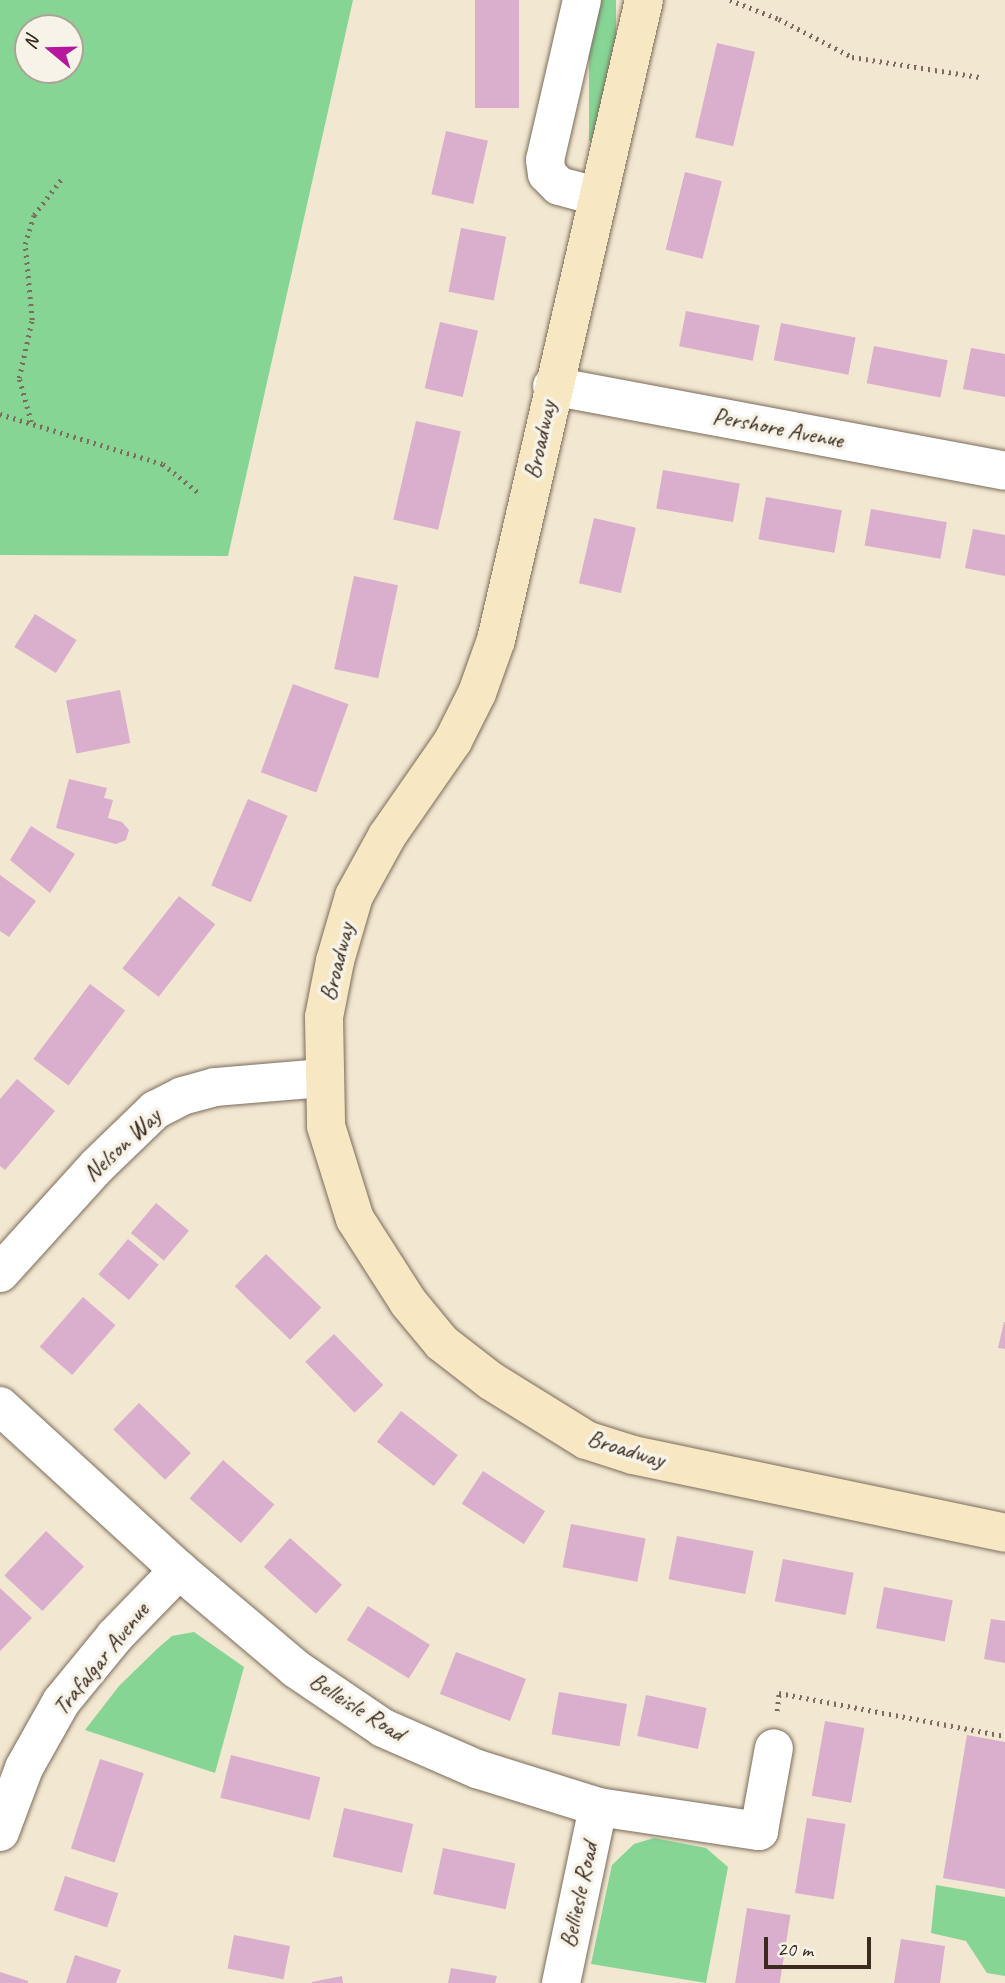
<!DOCTYPE html>
<style>
body{margin:0}
#map{position:relative;width:1005px;height:1983px;overflow:hidden;background:#f2e7d0;font-family:Caveat,sans-serif}
div>[style]{position:absolute}
[style*='--x']{left:calc(var(--x)*1px);top:calc(var(--y)*1px);width:calc(var(--w)*1px);rotate:calc(var(--a)*1deg)}
.green>*{inset:0;background:#86d595;transform-origin:0 0}
.building>*{inset:0;background:#daaecd;transform-origin:0 0}
.path>*{height:4.5px;margin-top:-2.25px;transform-origin:0;background:repeating-linear-gradient(90deg,#7b6c5c 0 2px,transparent 0 7px)}
.roads{filter:drop-shadow(0 0 2px #7b6c5c) drop-shadow(0 0 2px #7b6c5c)}
.street>*{height:38px;margin:-19px;padding:0 19px;transform-origin:19px;border-radius:19px;background:#fff}
.secondary>*{height:38px;margin:-19px;padding:0 19px;transform-origin:19px;border-radius:19px;background:#f7e8c3}
span{translate:-50% -50%;white-space:nowrap;text-align:center;line-height:1.15;-webkit-text-stroke:7px #f7f3e8;paint-order:stroke}
.street-label{font-size:24px;color:#3b2a1e}
.north{position:absolute;left:14px;top:14px;width:70px;height:70px;box-sizing:border-box;background:#f7f3e8;border:2px solid #aca397;border-radius:50%;rotate:289deg;font-size:19px;font-weight:700;line-height:28px;text-align:center;color:#3b2a1e}
.north::after{content:'';display:block;margin:auto;width:24px;height:32px;background:#b5179e;clip-path:polygon(50% 0,100% 100%,50% 72%,0 100%)}
.scale{position:absolute;left:764px;top:1937px;width:107px;height:32px;box-sizing:border-box;border:4px solid #3b2a1e;border-top:0;padding-left:9px;font-size:21px;line-height:24px;white-space:nowrap;color:#3b2a1e;-webkit-text-stroke:5px #f7f3e8;paint-order:stroke}
</style>
<div id="map">
<div class="green">
<div style="clip-path:polygon(evenodd,0 0,353px 0,228px 556px,0 555px,0 0,28px 28px,70px 28px,70px 70px,28px 70px,28px 28px)"></div>
<div style="left:589px;top:0;width:27px;height:141px"></div>
<div style="clip-path:polygon(194px 1632px,244px 1667px,215px 1773px,85px 1730px,119px 1686px,158px 1648px,172px 1636px)"></div>
<div style="clip-path:polygon(654px 1838px,706px 1848px,728px 1867px,706px 1983px,591px 1964px,612px 1865px,634px 1844px)"></div>
<div style="clip-path:polygon(936px 1885px,1005px 1897px,1005px 1976px,987px 1973px,966px 1941px,931px 1933px)"></div>
</div>
<div class="building">
<div style="left:475px;top:0;width:44px;height:108px"></div>
<div style="left:717px;top:43px;width:39px;height:97px;rotate:13deg"></div>
<div style="left:446px;top:131px;width:43px;height:65px;rotate:13deg"></div>
<div style="left:685px;top:172px;width:38px;height:80px;rotate:14deg"></div>
<div style="left:461px;top:228px;width:46px;height:65px;rotate:11deg"></div>
<div style="left:686px;top:311px;width:75px;height:36px;rotate:11deg"></div>
<div style="left:440px;top:322px;width:39px;height:68px;rotate:13deg"></div>
<div style="left:781px;top:323px;width:76px;height:38px;rotate:11deg"></div>
<div style="left:874px;top:346px;width:75px;height:38px;rotate:11deg"></div>
<div style="clip-path:polygon(971px 348px,1005px 354px,1005px 397px,963px 389px)"></div>
<div style="left:416px;top:421px;width:46px;height:101px;rotate:13deg"></div>
<div style="left:663px;top:470px;width:78px;height:39px;rotate:10deg"></div>
<div style="left:766px;top:497px;width:77px;height:43px;rotate:10deg"></div>
<div style="left:871px;top:509px;width:77px;height:37px;rotate:10deg"></div>
<div style="left:594px;top:518px;width:43px;height:67px;rotate:13deg"></div>
<div style="clip-path:polygon(973px 529px,1005px 535px,1005px 576px,965px 568px)"></div>
<div style="left:354px;top:576px;width:45px;height:95px;rotate:12deg"></div>
<div style="left:35px;top:614px;width:49px;height:39px;rotate:32deg"></div>
<div style="left:293px;top:684px;width:59px;height:94px;rotate:20deg"></div>
<div style="left:120px;top:690px;width:54px;height:55px;rotate:79deg"></div>
<div style="clip-path:polygon(69px 779px,107px 788px,104px 798px,113px 800px,108px 818px,122px 822px,129px 830px,126px 840px,116px 844px,56px 828px)"></div>
<div style="left:248px;top:799px;width:43px;height:94px;rotate:23deg"></div>
<div style="clip-path:polygon(31px 826px,75px 854px,50px 893px,10px 860px)"></div>
<div style="clip-path:polygon(0 875px,36px 901px,9px 937px,0 931px)"></div>
<div style="left:179px;top:896px;width:46px;height:92px;rotate:38deg"></div>
<div style="left:90px;top:984px;width:44px;height:94px;rotate:37deg"></div>
<div style="clip-path:polygon(17px 1079px,55px 1111px,5px 1170px,0 1166px,0 1099px)"></div>
<div style="left:156px;top:1203px;width:43px;height:39px;rotate:40deg"></div>
<div style="left:128px;top:1239px;width:40px;height:46px;rotate:40deg"></div>
<div style="left:266px;top:1254px;width:77px;height:45px;rotate:44deg"></div>
<div style="left:83px;top:1297px;width:43px;height:66px;rotate:41deg"></div>
<div style="clip-path:polygon(1004px 1322px,1005px 1322px,1005px 1349px,998px 1348px)"></div>
<div style="left:334px;top:1334px;width:71px;height:40px;rotate:46deg"></div>
<div style="left:139px;top:1403px;width:72px;height:37px;rotate:44deg"></div>
<div style="left:401px;top:1411px;width:72px;height:39px;rotate:38deg"></div>
<div style="left:223px;top:1460px;width:68px;height:51px;rotate:41deg"></div>
<div style="left:483px;top:1471px;width:74px;height:39px;rotate:33deg"></div>
<div style="left:571px;top:1524px;width:76px;height:44px;rotate:11deg"></div>
<div style="left:46px;top:1531px;width:52px;height:61px;rotate:43deg"></div>
<div style="left:677px;top:1536px;width:78px;height:44px;rotate:11deg"></div>
<div style="left:290px;top:1538px;width:70px;height:39px;rotate:42deg"></div>
<div style="left:783px;top:1559px;width:72px;height:43px;rotate:11deg"></div>
<div style="left:884px;top:1587px;width:70px;height:42px;rotate:11deg"></div>
<div style="clip-path:polygon(0 1588px,32px 1618px,0 1651px)"></div>
<div style="left:368px;top:1606px;width:73px;height:40px;rotate:32deg"></div>
<div style="clip-path:polygon(991px 1619px,1005px 1621px,1005px 1663px,984px 1659px)"></div>
<div style="left:456px;top:1652px;width:75px;height:45px;rotate:21deg"></div>
<div style="left:559px;top:1692px;width:69px;height:43px;rotate:10deg"></div>
<div style="left:646px;top:1695px;width:62px;height:42px;rotate:12deg"></div>
<div style="left:825px;top:1721px;width:40px;height:76px;rotate:10deg"></div>
<div style="clip-path:polygon(967px 1735px,1005px 1742px,1005px 1889px,943px 1878px)"></div>
<div style="left:231px;top:1755px;width:92px;height:44px;rotate:14deg"></div>
<div style="left:100px;top:1759px;width:46px;height:94px;rotate:18deg"></div>
<div style="left:344px;top:1808px;width:71px;height:50px;rotate:13deg"></div>
<div style="left:807px;top:1818px;width:39px;height:76px;rotate:9deg"></div>
<div style="left:443px;top:1848px;width:74px;height:47px;rotate:12deg"></div>
<div style="left:65px;top:1876px;width:56px;height:36px;rotate:18deg"></div>
<div style="left:747px;top:1908px;width:44px;height:76px;rotate:9deg"></div>
<div style="left:234px;top:1935px;width:57px;height:34px;rotate:11deg"></div>
<div style="clip-path:polygon(901px 1939px,945px 1946px,940px 1983px,894px 1983px)"></div>
<div style="clip-path:polygon(75px 1955px,121px 1970px,116px 1983px,66px 1983px)"></div>
<div style="clip-path:polygon(451px 1968px,497px 1976px,495px 1983px,448px 1983px)"></div>
<div style="clip-path:polygon(0 1972px,28px 1981px,28px 1983px,0 1983px)"></div>
<div style="clip-path:polygon(342px 1976px,343px 1983px,312px 1983px,312px 1982px)"></div>
</div>
<div class="path">
<div style="--x:730;--y:0;--w:53;--a:21.2"></div>
<div style="--x:779;--y:19;--w:82;--a:27.5"></div>
<div style="--x:852;--y:57;--w:129;--a:8.9"></div>
<div style="--x:0;--y:414;--w:170;--a:17.1"></div>
<div style="--x:163;--y:464;--w:45;--a:38.7"></div>
<div style="--x:31;--y:422;--w:46;--a:-105.3"></div>
<div style="--x:19;--y:378;--w:59;--a:-77.4"></div>
<div style="--x:32;--y:320;--w:76;--a:-95.3"></div>
<div style="--x:25;--y:244;--w:30;--a:-73"></div>
<div style="--x:34;--y:215;--w:48;--a:-52.7"></div>
<div style="--x:777;--y:1711;--w:18;--a:-84"></div>
<div style="--x:779;--y:1693;--w:230;--a:10.8"></div>
</div>
<div class="roads">
<div class="street">
<div style="--x:582;--y:0;--w:164;--a:103"></div>
<div style="--x:545;--y:160;--w:14;--a:82"></div>
<div style="--x:547;--y:174;--w:17;--a:45"></div>
<div style="--x:559;--y:186;--w:38;--a:15"></div>
<div style="--x:552;--y:386;--w:461;--a:10.6"></div>
<div style="--x:0;--y:1273;--w:144;--a:-47.8"></div>
<div style="--x:97;--y:1166;--w:81;--a:-44"></div>
<div style="--x:155;--y:1110;--w:30;--a:-27"></div>
<div style="--x:182;--y:1096;--w:34;--a:-15"></div>
<div style="--x:215;--y:1087;--w:107;--a:-4.8"></div>
<div style="--x:0;--y:1406;--w:243;--a:42.5"></div>
<div style="--x:179;--y:1570;--w:153;--a:40.2"></div>
<div style="--x:296;--y:1669;--w:105;--a:34.1"></div>
<div style="--x:383;--y:1728;--w:103;--a:23.6"></div>
<div style="--x:477;--y:1769;--w:127;--a:17.4"></div>
<div style="--x:598;--y:1807;--w:163;--a:8.5"></div>
<div style="--x:759;--y:1831;--w:84;--a:-79.8"></div>
<div style="--x:0;--y:1832;--w:68;--a:-69.4"></div>
<div style="--x:24;--y:1768;--w:76;--a:-60.7"></div>
<div style="--x:61;--y:1702;--w:85;--a:-50.7"></div>
<div style="--x:115;--y:1636;--w:92;--a:-45.9"></div>
<div style="--x:561;--y:1983;--w:180;--a:-78.1"></div>
</div>
<div class="secondary">
<div style="--x:644;--y:0;--w:657;--a:103.02"></div>
<div style="--x:496;--y:640;--w:56;--a:109.7"></div>
<div style="--x:477;--y:693;--w:54;--a:116.6"></div>
<div style="--x:453;--y:741;--w:116;--a:124.8"></div>
<div style="--x:387;--y:836;--w:68;--a:118.8"></div>
<div style="--x:354;--y:896;--w:68;--a:106.3"></div>
<div style="--x:335;--y:961;--w:57;--a:101.1"></div>
<div style="--x:324;--y:1017;--w:109;--a:88.9"></div>
<div style="--x:326;--y:1126;--w:97;--a:72.7"></div>
<div style="--x:355;--y:1219;--w:98;--a:57.4"></div>
<div style="--x:408;--y:1302;--w:53;--a:50.3"></div>
<div style="--x:442;--y:1343;--w:62;--a:37.8"></div>
<div style="--x:491;--y:1381;--w:112;--a:31.8"></div>
<div style="--x:586;--y:1440;--w:49;--a:17.7"></div>
<div style="--x:633;--y:1455;--w:380;--a:11.8"></div>
</div>
</div>
<div class="street-label">
<span style="left:778px;top:428px;rotate:11deg">Pershore Avenue</span>
<span style="left:540px;top:440px;rotate:-78deg">Broadway</span>
<span style="left:337px;top:962px;rotate:-76deg">Broadway</span>
<span style="left:122px;top:1145px;rotate:-43deg">Nelson Way</span>
<span style="left:626px;top:1449px;rotate:17deg">Broadway</span>
<span style="left:101px;top:1659px;rotate:-51deg">Trafalgar Avenue</span>
<span style="left:357px;top:1707px;rotate:32deg">Belleisle Road</span>
<span style="left:579px;top:1895px;rotate:-78deg">Belliesle Road</span>
</div>
<div class="north">N</div>
<div class="scale">20 m</div>
</div>
